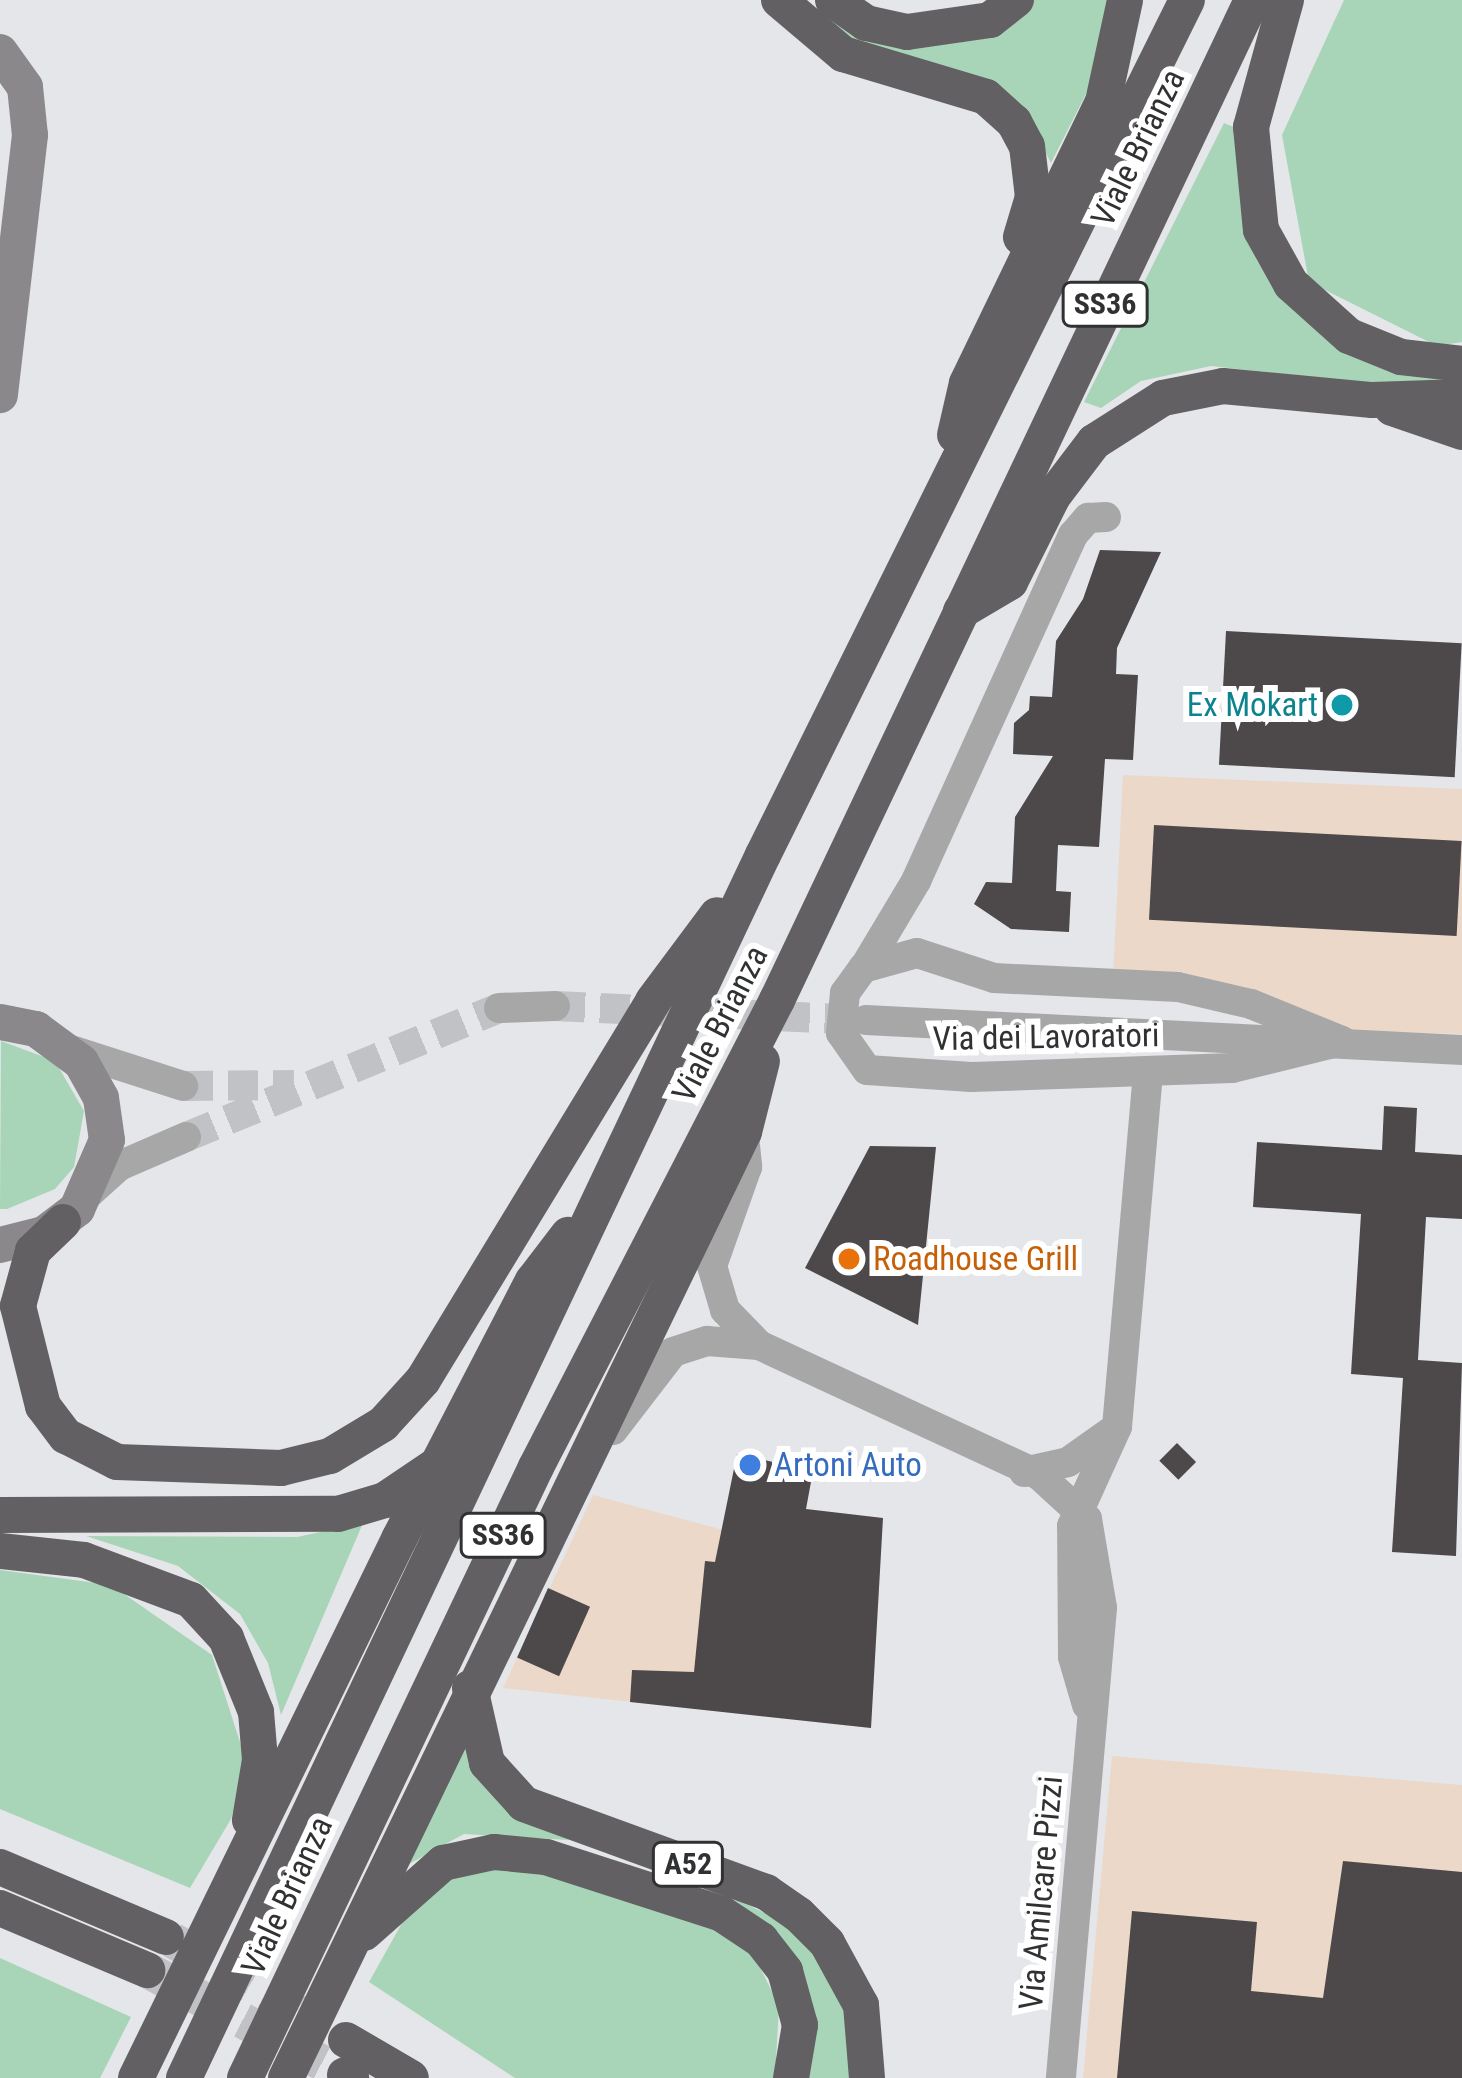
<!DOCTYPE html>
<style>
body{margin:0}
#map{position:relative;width:1462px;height:2078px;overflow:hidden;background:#e4e6ea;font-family:"Roboto Condensed",sans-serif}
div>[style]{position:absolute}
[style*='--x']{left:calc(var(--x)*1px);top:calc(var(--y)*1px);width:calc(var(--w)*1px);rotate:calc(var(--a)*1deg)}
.industrial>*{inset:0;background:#ebd8c8}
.green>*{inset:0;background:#a8d5b8}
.building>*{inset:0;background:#4d4849;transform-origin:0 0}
.street-tunnel>*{height:30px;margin-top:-15px;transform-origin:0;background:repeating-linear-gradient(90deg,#c0c2c5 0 30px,transparent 0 45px)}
.highway-tunnel>*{height:36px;margin-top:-18px;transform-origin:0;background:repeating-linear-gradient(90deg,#c0c2c5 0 36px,transparent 0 54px)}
.street>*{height:30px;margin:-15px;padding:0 15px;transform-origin:15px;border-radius:15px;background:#a8a7a8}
.secondary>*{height:36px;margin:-18px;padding:0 18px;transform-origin:18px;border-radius:18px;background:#8a888b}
.highway>*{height:36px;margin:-18px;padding:0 18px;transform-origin:18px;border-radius:18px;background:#626063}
.dots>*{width:33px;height:33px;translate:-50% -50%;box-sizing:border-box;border:6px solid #fff;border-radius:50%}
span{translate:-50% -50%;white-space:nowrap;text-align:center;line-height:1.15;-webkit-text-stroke:12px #fff;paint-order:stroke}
.shield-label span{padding:3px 9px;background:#fff;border:3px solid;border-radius:9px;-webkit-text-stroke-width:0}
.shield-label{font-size:30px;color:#303133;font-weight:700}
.street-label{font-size:33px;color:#303133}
.culture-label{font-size:33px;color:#0d838f}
.right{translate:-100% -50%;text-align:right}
.food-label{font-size:33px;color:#c56008}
.left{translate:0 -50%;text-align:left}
.shop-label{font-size:33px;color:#366cbe}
</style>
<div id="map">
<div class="industrial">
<div style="clip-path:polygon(1123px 775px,1462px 789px,1462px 1034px,1300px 1029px,1113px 977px)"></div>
<div style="clip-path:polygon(593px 1495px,880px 1572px,871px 1728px,503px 1688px)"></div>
<div style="clip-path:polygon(1112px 1756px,1462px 1785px,1462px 2078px,1083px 2078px)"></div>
</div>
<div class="green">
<div style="clip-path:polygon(1030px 0,1110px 0,1088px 90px,1051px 163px,1032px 125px,849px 41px,806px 5px,909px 47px,973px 38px)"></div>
<div style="clip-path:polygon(1344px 0,1462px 0,1462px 342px,1437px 346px,1309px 282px,1282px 135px)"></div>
<div style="clip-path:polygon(1224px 123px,1236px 128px,1241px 209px,1257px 260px,1281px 298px,1353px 351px,1462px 377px,1407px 388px,1211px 366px,1141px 381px,1101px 408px,1084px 402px)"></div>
<div style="clip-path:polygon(1px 1041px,55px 1061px,84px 1111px,74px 1167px,55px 1189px,7px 1209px,0 1209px)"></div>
<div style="clip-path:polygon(363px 1523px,281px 1715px,268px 1663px,240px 1614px,178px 1566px,86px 1536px,297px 1537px)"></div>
<div style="clip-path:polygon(0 1570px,111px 1585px,212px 1655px,247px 1764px,231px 1819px,190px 1888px,0 1809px)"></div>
<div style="clip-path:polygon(461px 1733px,510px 1810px,569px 1840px,464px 1834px,396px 1871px)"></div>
<div style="clip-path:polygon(521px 1866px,727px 1934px,753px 1953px,779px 2006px,775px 2078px,515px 2078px,369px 1982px,416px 1898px,469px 1868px)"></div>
<div style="clip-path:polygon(728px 1895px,791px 1926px,817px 1956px,849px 2019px,852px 2078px,807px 2078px,758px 1919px)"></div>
<div style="clip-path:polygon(0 1958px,131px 2017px,100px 2078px,0 2078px)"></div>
</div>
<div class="building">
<div style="clip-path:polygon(1100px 550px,1161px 552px,1117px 648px,1116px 674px,1138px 675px,1133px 760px,1105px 759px,1099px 847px,1058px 845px,1056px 891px,1071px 892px,1069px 932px,1011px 929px,974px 904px,986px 882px,1012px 883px,1015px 817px,1053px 756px,1013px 754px,1014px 723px,1029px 710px,1030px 696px,1052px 697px,1056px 641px,1083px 599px)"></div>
<div style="left:1226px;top:631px;width:236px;height:134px;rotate:3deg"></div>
<div style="left:1154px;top:825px;width:308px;height:95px;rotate:3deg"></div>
<div style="clip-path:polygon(1384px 1106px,1417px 1108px,1415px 1152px,1462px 1155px,1462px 1219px,1426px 1217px,1418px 1360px,1462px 1363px,1456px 1556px,1392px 1552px,1403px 1378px,1351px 1374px,1361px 1214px,1253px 1207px,1257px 1142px,1382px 1150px)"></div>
<div style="clip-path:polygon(870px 1146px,936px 1147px,918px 1325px,805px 1268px)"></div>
<div style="left:1177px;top:1443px;width:27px;height:25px;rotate:45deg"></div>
<div style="clip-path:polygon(737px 1454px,813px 1471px,806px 1509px,883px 1518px,871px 1728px,630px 1702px,632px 1670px,694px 1672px,705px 1561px,715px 1562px)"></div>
<div style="left:548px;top:1588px;width:46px;height:76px;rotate:24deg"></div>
<div style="clip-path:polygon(1343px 1861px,1462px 1872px,1462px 2078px,1117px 2078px,1132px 1911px,1257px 1922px,1251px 1991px,1323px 1998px)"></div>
</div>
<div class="street-tunnel">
<div style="--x:555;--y:1006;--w:311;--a:2.6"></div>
<div style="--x:183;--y:1086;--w:111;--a:-0.5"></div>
<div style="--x:186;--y:1137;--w:339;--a:-22.4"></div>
</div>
<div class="highway-tunnel">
<div style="--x:172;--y:1940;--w:156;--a:30"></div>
<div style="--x:147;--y:1970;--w:224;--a:27.9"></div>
</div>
<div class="street">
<div style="--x:917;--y:953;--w:81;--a:18"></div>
<div style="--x:994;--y:978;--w:184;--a:2.8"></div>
<div style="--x:1178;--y:987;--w:75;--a:13.1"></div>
<div style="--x:1251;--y:1004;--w:98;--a:22.1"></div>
<div style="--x:1342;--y:1041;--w:113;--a:166.2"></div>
<div style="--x:1232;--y:1068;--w:261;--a:178"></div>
<div style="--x:971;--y:1077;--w:104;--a:-176.1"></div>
<div style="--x:867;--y:1070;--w:45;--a:-125.1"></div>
<div style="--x:841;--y:1033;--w:40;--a:-84.3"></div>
<div style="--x:845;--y:993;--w:31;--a:-54"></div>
<div style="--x:863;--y:968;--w:56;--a:-15.5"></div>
<div style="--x:867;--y:963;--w:96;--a:-59.1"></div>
<div style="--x:916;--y:881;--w:380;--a:-65.6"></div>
<div style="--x:1073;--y:535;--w:23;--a:-49"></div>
<div style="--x:1088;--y:518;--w:18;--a:-3"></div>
<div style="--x:499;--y:1008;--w:56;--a:-2"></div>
<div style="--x:866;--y:1020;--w:597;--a:2.88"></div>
<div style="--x:68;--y:1049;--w:121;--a:17.8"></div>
<div style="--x:744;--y:1136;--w:31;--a:84"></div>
<div style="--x:747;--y:1167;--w:105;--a:109.5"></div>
<div style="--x:712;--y:1266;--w:46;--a:73.5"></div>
<div style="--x:725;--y:1310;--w:49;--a:45.8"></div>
<div style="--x:759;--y:1345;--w:309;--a:24.9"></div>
<div style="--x:1039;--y:1475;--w:65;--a:42.5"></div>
<div style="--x:1087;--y:1519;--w:90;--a:80.4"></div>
<div style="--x:1102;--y:1608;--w:472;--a:95"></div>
<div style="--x:89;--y:1193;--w:40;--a:-42"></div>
<div style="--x:119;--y:1166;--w:73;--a:-23.4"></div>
<div style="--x:613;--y:1430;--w:98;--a:-52.4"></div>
<div style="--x:673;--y:1352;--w:36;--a:-18"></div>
<div style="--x:707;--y:1341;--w:52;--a:4.4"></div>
<div style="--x:1024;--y:1472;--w:45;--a:-12.8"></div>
<div style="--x:1068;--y:1462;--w:54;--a:-35.2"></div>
<div style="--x:1087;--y:1705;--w:50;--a:-106.3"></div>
<div style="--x:1073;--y:1657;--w:131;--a:-90.4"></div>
<div style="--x:1072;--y:1526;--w:109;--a:-65.6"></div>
<div style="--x:1117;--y:1427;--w:357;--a:-85"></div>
</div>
<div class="secondary">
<div style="--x:0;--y:52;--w:43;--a:54.5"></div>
<div style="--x:25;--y:87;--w:48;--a:84.1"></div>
<div style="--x:30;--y:135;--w:262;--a:96.6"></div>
<div style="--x:0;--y:1022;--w:37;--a:11"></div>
<div style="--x:36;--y:1029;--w:56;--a:36.3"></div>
<div style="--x:81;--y:1062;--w:41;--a:60.9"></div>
<div style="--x:101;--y:1098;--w:42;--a:81.9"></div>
<div style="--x:107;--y:1140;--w:75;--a:113.5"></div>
<div style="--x:77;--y:1209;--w:41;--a:142.9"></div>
<div style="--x:44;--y:1234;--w:45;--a:166"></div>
</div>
<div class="highway">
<div style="--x:779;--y:0;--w:84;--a:40.2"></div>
<div style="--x:843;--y:54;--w:149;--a:16.7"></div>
<div style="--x:986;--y:97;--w:38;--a:42"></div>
<div style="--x:1014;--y:122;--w:27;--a:62"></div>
<div style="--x:1027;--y:146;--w:51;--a:83.3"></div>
<div style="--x:1033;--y:197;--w:42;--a:106.7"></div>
<div style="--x:833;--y:0;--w:40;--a:34.9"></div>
<div style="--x:866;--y:23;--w:42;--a:12.4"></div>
<div style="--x:907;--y:32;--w:84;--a:-8.2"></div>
<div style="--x:990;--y:20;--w:33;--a:-38"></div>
<div style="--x:1286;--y:0;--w:132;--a:105.4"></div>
<div style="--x:1251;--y:127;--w:103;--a:84.5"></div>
<div style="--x:1261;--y:230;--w:62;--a:60.9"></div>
<div style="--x:1291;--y:284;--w:78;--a:41.9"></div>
<div style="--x:1349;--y:336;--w:56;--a:22"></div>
<div style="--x:1401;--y:357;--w:61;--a:6.5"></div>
<div style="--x:1392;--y:408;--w:74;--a:18.9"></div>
<div style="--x:955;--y:435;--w:53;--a:-77"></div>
<div style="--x:967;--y:383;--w:312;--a:-64.2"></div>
<div style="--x:1103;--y:102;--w:104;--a:-77.8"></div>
<div style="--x:961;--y:611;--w:57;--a:-30.6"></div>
<div style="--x:1010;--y:582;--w:96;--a:-63.4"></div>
<div style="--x:1053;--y:496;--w:68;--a:-52.8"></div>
<div style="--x:1094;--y:442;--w:82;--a:-32.5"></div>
<div style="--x:1163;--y:398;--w:61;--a:-11.3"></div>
<div style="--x:1223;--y:386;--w:150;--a:5.4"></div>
<div style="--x:1372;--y:400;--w:90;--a:-1.9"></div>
<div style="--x:63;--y:1222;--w:42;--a:136"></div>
<div style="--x:33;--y:1251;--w:57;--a:105.3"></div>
<div style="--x:18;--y:1306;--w:103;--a:76"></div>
<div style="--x:43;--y:1406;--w:38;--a:53"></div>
<div style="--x:66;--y:1436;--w:57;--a:27"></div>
<div style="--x:117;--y:1462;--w:164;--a:2.1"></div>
<div style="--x:281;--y:1468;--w:50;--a:-13.8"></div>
<div style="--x:330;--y:1456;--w:62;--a:-31.1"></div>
<div style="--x:383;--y:1424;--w:59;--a:-47.7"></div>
<div style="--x:423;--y:1380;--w:443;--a:-58.7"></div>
<div style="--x:653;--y:1001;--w:107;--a:-53.3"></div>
<div style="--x:0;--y:1515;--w:338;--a:-0.2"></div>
<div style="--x:338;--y:1514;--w:49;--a:-16.6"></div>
<div style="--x:385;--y:1500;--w:60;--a:-34.2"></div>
<div style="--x:0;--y:1551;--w:84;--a:6.1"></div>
<div style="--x:84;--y:1560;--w:114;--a:20.5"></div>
<div style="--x:191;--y:1600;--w:52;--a:47.4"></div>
<div style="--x:226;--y:1638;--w:80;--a:67.9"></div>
<div style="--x:256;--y:1712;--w:48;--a:85.2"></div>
<div style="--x:260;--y:1760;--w:61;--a:99.5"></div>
<div style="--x:470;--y:1688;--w:77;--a:77.2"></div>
<div style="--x:487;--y:1763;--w:55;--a:47.9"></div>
<div style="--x:524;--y:1804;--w:258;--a:20"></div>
<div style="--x:766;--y:1892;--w:40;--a:34.9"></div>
<div style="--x:799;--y:1915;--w:40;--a:45"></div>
<div style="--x:827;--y:1943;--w:71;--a:61.3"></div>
<div style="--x:861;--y:2005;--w:73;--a:85.3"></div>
<div style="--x:0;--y:1867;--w:180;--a:22.9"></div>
<div style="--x:0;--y:1908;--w:160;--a:22.9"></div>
<div style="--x:364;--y:1933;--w:106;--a:-41.5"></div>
<div style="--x:443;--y:1863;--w:52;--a:-12.2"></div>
<div style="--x:494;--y:1852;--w:52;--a:5.5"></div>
<div style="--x:546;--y:1857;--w:185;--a:17.9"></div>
<div style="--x:722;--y:1914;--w:47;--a:33.7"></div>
<div style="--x:761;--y:1940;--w:39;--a:52"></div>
<div style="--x:785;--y:1971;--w:56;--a:74.5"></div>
<div style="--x:800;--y:2025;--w:54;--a:99.6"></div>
<div style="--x:346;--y:2040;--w:75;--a:30.3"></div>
<div style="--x:345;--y:2075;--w:7;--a:27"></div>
<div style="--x:136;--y:2078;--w:600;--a:-63.99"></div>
<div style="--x:399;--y:1539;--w:291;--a:-62.6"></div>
<div style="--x:533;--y:1281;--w:58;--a:-52.7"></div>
<div style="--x:184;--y:2078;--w:1353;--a:-64.67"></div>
<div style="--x:763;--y:855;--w:954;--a:-63.62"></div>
<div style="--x:245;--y:2078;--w:677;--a:-64.53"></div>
<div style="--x:536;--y:1467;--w:526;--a:-62.7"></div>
<div style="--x:777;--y:1000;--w:1107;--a:-64.59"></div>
<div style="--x:286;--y:2078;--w:1051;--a:-64.17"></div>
<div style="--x:744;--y:1132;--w:73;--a:-75.8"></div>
</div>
<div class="dots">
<div style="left:1342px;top:705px;background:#0f9aa8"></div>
<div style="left:849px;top:1259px;background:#e8710a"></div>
<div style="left:750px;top:1465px;background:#3f7fe0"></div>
</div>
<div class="shield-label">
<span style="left:1105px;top:304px">SS36</span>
<span style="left:503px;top:1535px">SS36</span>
<span style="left:688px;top:1864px">A52</span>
</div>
<div class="street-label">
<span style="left:1138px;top:148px;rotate:-64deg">Viale Brianza</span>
<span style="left:720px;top:1024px;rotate:-63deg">Viale Brianza</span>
<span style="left:1046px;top:1037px;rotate:-1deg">Via dei Lavoratori</span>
<span style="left:1041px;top:1893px;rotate:-85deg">Via Amilcare Pizzi</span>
<span style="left:287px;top:1896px;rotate:-65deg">Viale Brianza</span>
</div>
<div class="culture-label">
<span class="right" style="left:1318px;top:705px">Ex Mokart</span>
</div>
<div class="food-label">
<span class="left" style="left:873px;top:1259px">Roadhouse Grill</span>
</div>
<div class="shop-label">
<span class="left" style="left:774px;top:1465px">Artoni Auto</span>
</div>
</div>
